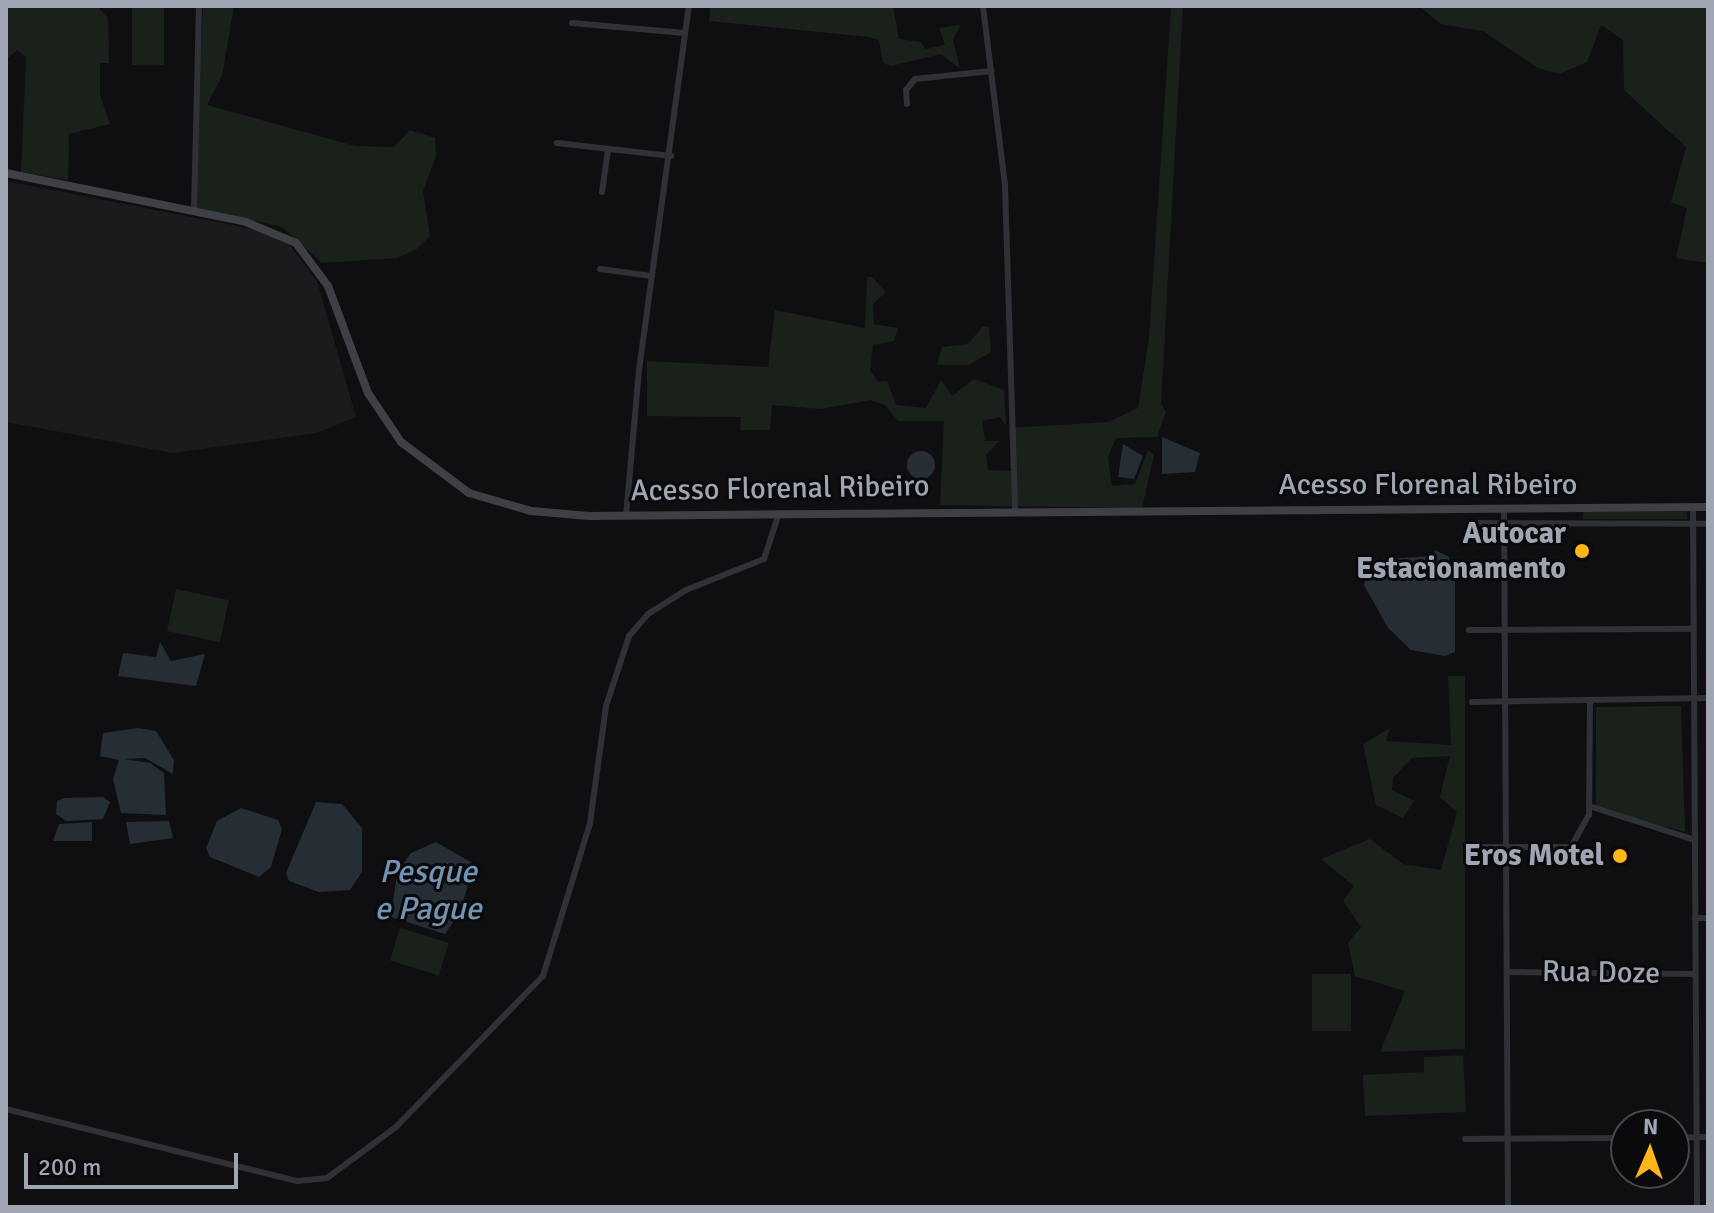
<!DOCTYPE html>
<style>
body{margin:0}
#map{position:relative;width:1714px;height:1213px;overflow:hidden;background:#0f0f11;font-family:Signika,sans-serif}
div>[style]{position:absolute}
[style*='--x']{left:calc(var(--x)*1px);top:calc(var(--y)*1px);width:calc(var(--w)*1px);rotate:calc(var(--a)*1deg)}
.built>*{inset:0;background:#1b1b1e}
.green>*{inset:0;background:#19211a;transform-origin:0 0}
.water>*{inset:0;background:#252e35}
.round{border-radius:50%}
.street>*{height:6px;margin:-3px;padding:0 3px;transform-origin:3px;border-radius:3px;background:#303136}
.secondary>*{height:8px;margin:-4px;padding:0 4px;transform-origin:4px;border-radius:4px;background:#3e4046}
.dots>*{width:22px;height:22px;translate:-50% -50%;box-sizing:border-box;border:4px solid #0a0a0c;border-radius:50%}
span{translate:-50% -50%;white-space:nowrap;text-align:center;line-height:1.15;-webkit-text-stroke:6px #0a0a0c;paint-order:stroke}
.street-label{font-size:30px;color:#9fa5b3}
.poi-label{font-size:30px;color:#9fa5b3;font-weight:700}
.right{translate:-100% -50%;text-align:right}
.water-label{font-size:32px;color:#7293b2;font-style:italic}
.frame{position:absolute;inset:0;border:8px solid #9fa5b3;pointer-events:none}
.north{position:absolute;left:1610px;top:1109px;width:80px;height:80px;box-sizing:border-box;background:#0a0a0c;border:2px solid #46484f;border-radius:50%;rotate:2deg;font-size:22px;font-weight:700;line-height:32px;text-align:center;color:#9fa5b3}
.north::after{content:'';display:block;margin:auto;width:28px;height:36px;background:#ffb619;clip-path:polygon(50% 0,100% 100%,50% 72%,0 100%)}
.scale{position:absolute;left:24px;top:1153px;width:214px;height:36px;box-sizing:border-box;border:4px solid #9fa5b3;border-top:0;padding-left:10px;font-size:24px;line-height:28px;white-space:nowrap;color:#9fa5b3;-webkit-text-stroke:6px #0a0a0c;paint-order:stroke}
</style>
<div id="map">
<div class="built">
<div style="clip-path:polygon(6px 181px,258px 230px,288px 243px,317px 281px,356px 417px,316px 433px,173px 453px,6px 422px)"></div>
</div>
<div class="green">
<div style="clip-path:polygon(6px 6px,97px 6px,108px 18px,109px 63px,100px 63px,100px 95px,110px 124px,69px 134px,68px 180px,21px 172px,26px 57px,17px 50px,6px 60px)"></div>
<div style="left:132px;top:6px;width:32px;height:59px"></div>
<div style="clip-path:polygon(203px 6px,234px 6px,222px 76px,207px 105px,355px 146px,394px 147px,410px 130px,435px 138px,436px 156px,423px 191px,430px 236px,417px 249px,397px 258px,322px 263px,282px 227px,193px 207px)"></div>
<div style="clip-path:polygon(710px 6px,893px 6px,899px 39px,921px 42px,925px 49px,945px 45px,939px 28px,961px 25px,953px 39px,960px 69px,941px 54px,891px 66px,883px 63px,879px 40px,869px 37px,709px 21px)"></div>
<div style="clip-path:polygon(1171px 6px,1183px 6px,1161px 404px,1166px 412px,1157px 437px,1116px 438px,1108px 457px,1112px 486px,1135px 484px,1148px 450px,1154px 455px,1142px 508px,940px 505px,944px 421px,898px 421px,885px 405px,871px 400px,821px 409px,772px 405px,770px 430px,740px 430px,741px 417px,647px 416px,647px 361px,768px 367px,775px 310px,865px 328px,867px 277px,872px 277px,886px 292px,873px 304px,874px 324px,898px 328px,894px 341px,873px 345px,870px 370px,878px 382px,887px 381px,896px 405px,926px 408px,941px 380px,952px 396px,974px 379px,1004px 390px,1006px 426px,1000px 417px,982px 421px,985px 441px,999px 441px,986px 455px,988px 470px,1011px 471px,1009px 428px,1108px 422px,1138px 408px,1149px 338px)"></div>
<div style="clip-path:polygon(1419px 6px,1708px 6px,1708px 263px,1676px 258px,1687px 208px,1671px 202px,1686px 147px,1624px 90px,1623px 40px,1601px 25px,1587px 62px,1559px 74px,1538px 68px,1483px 31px,1441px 24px)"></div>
<div style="clip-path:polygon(983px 326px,989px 327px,991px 352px,969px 365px,937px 365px,942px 347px,968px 344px)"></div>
<div style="left:1583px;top:512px;width:104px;height:7px"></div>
<div style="left:176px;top:589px;width:54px;height:43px;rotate:12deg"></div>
<div style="clip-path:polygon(1448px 676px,1465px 676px,1465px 1049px,1380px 1052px,1405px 991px,1355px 976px,1348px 943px,1361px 927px,1343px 901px,1354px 886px,1321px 859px,1370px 839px,1403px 864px,1441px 870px,1457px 812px,1440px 797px,1450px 756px,1412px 758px,1393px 778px,1392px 790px,1414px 801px,1403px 818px,1376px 805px,1363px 744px,1390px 728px,1386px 741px,1451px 745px)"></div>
<div style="clip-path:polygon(1681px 706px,1685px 832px,1596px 808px,1596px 707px)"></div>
<div style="left:400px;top:928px;width:51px;height:34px;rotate:17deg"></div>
<div style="left:1312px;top:974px;width:39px;height:57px"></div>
<div style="clip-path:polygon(1463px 1055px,1466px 1112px,1365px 1116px,1363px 1075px,1424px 1072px,1424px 1057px)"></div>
</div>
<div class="water">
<div style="clip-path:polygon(1162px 437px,1200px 453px,1195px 472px,1162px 474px)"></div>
<div style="clip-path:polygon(1123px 444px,1143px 456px,1134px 479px,1118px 477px)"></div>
<div class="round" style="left:907px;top:451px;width:28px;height:28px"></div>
<div style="clip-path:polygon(1435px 550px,1449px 557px,1455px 583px,1455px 652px,1445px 656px,1411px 650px,1388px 628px,1364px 585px,1371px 560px,1433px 556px)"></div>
<div style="clip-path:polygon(160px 642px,171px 661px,205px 654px,196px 686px,118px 676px,123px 653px,156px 657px)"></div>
<div style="clip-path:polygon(138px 728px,156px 731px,174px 760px,173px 774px,145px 758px,124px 759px,150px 763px,164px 773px,166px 815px,121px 813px,113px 779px,119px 760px,100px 756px,103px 733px)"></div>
<div style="clip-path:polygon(103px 797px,110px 802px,103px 819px,66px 821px,56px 814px,57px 801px,64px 798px)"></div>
<div style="clip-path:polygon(316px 802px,342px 804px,362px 828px,362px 872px,350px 890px,319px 892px,289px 881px,286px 873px)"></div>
<div style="clip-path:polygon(241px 808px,278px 820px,282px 829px,271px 867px,259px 877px,210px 857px,206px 848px,217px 821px)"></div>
<div style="clip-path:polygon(169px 821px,173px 838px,130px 844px,126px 822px)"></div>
<div style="clip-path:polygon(92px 822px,92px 841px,53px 841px,59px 824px)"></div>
<div style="clip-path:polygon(436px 842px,474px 864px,460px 912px,445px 934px,391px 917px,397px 873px,411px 853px)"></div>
</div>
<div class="street">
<div style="--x:983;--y:6;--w:181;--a:83"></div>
<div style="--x:1005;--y:186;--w:325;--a:88.2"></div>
<div style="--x:572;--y:23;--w:113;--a:5.1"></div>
<div style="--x:907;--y:104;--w:14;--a:-94"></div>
<div style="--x:906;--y:90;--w:14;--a:-51"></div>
<div style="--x:915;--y:79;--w:77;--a:-5.9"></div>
<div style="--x:557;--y:143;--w:115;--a:6.5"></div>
<div style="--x:602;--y:192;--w:42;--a:-81.9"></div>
<div style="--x:194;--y:210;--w:204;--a:-88.6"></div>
<div style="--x:600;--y:269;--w:52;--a:7.7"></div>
<div style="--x:1693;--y:507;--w:700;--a:89.67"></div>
<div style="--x:1504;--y:508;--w:699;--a:89.67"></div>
<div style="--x:626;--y:516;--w:147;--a:-84.9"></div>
<div style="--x:639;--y:370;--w:367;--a:-82.2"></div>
<div style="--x:1469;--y:523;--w:239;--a:0.2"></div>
<div style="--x:1469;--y:630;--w:224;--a:-0.3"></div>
<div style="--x:1472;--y:702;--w:236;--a:-1"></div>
<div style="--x:1589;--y:806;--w:111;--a:17.8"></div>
<div style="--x:1468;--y:847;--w:103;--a:0"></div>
<div style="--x:1571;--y:847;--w:37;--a:-61"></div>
<div style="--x:1589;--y:815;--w:115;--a:-89.5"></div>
<div style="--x:1695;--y:918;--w:13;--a:0"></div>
<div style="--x:1507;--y:972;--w:188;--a:0.6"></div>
<div style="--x:6;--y:1109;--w:301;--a:13.9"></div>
<div style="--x:298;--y:1181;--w:29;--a:-6"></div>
<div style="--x:327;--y:1178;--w:86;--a:-36.5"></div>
<div style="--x:396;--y:1127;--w:211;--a:-45.8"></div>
<div style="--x:543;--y:976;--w:160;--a:-72.9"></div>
<div style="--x:590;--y:823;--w:118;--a:-82.2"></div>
<div style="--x:606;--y:706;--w:74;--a:-71.8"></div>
<div style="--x:629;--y:636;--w:29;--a:-49"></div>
<div style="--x:648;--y:614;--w:45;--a:-32.3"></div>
<div style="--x:686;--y:590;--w:84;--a:-21.7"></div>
<div style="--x:764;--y:559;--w:48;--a:-71.9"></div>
<div style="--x:1674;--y:1138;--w:34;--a:-2"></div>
<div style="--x:1465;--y:1139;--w:161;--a:-0.4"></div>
</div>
<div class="secondary">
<div style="--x:6;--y:173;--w:245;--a:11.5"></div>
<div style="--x:246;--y:222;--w:54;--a:22.8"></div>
<div style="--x:296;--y:243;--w:54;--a:53.3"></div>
<div style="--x:328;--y:286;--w:114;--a:69.5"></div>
<div style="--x:368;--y:393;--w:59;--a:56"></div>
<div style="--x:401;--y:442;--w:85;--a:36.9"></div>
<div style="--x:469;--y:493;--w:65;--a:16.2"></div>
<div style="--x:531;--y:511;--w:58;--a:4.9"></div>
<div style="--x:589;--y:516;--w:1119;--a:-0.46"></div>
</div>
<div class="dots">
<div style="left:1582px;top:551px;background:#ffb619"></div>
<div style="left:1620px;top:856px;background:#ffb619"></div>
</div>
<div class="street-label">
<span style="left:1428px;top:485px">Acesso Florenal Ribeiro</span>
<span style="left:780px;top:489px;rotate:-1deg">Acesso Florenal Ribeiro</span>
<span style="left:1601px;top:973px;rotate:1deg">Rua Doze</span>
</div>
<div class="poi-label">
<span class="right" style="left:1566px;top:551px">Autocar<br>Estacionamento</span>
<span class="right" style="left:1604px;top:856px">Eros Motel</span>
</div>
<div class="water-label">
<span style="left:428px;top:891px">Pesque<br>e Pague</span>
</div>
<div class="frame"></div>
<div class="north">N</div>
<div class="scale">200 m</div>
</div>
